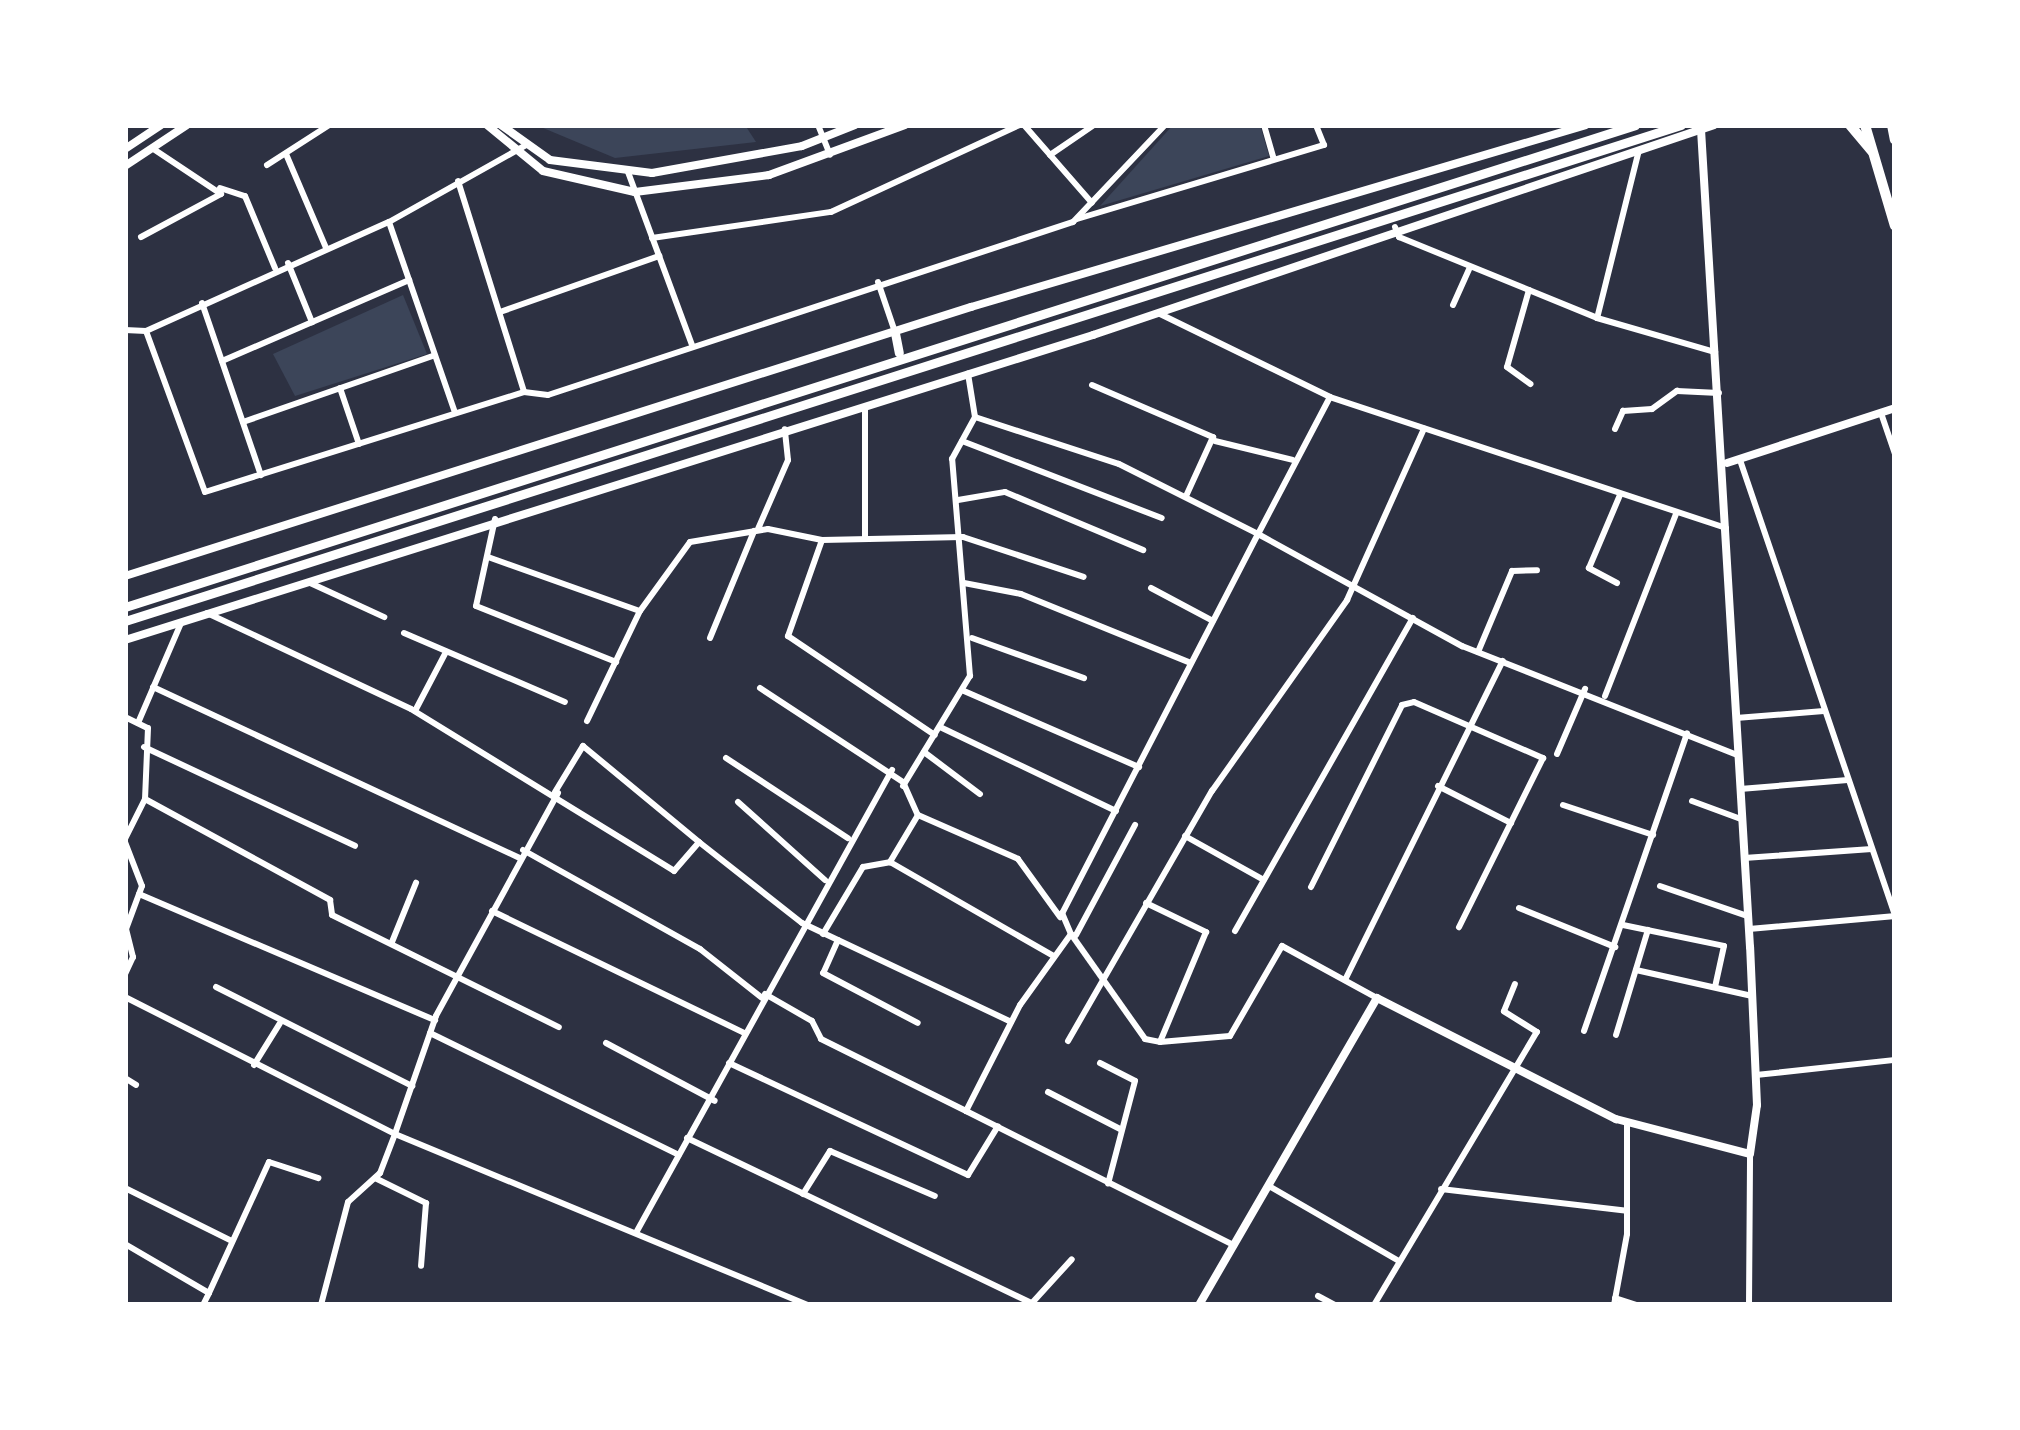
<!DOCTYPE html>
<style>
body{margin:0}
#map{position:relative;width:2020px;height:1430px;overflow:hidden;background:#2d3142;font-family:"Titillium Web",sans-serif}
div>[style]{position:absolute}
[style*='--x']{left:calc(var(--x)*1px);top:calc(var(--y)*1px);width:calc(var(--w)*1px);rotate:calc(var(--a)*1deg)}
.green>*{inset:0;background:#3c4559}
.minor>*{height:6px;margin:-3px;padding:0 3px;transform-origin:3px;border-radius:3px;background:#fff}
.tertiary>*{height:8px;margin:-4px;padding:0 4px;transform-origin:4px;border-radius:4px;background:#fff}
.primary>*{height:9px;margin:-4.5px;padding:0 4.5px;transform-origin:4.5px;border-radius:4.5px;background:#fff}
.trunk>*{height:10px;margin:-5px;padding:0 5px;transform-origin:5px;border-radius:5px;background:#fff}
span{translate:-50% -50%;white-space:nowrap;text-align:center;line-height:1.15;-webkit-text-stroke:9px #fff;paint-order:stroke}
.frame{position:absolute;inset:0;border:128px solid #fff;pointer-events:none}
</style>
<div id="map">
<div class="green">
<div style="clip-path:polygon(536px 125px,745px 125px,756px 142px,615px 158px)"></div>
<div style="clip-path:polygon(1173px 125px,1260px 125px,1269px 156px,1100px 206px)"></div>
<div style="clip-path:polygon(403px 295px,427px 354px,295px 396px,273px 354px)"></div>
</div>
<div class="minor">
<div style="--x:818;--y:125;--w:32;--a:68"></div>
<div style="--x:1024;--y:125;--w:103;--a:48.9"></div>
<div style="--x:1264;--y:125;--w:35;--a:74"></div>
<div style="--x:1639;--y:150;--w:173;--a:104"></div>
<div style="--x:1597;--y:318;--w:123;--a:16.1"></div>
<div style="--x:286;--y:154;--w:102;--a:66.9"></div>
<div style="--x:1050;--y:155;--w:53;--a:-34.3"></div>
<div style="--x:267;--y:165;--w:74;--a:-32.8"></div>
<div style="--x:628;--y:172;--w:184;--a:69.7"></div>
<div style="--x:458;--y:181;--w:221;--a:72.6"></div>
<div style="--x:220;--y:188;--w:26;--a:18"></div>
<div style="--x:245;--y:196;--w:78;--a:67.4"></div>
<div style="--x:1077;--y:219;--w:258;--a:-16.7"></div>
<div style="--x:1324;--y:145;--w:22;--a:-112"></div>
<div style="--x:389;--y:222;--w:202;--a:70.9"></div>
<div style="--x:1395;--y:227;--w:11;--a:68"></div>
<div style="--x:1399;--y:237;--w:214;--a:22.2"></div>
<div style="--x:141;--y:237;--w:91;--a:-28.3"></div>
<div style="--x:221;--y:194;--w:83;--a:-146.3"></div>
<div style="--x:652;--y:238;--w:181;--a:-8.3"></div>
<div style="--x:831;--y:212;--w:207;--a:-24.8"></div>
<div style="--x:288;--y:263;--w:64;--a:67.9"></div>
<div style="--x:878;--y:282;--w:53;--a:71.2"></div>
<div style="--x:1529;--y:290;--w:80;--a:105.9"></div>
<div style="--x:1507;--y:367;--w:29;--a:36"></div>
<div style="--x:202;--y:303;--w:182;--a:71.1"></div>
<div style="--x:1453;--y:305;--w:42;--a:-65.9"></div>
<div style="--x:500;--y:312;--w:169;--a:-19.4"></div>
<div style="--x:1158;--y:313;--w:191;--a:26"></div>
<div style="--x:125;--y:330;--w:21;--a:3"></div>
<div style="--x:146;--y:331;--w:266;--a:-24.2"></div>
<div style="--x:389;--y:222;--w:157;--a:-29.3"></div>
<div style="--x:146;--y:331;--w:171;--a:69.9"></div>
<div style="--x:205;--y:492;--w:334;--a:-17.4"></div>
<div style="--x:524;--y:392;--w:24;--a:7"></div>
<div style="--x:548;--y:395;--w:553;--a:-18.24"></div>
<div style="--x:1073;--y:222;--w:134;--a:-46.5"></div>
<div style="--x:222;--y:361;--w:204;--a:-23.4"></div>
<div style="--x:1092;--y:385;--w:132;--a:23.3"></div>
<div style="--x:1213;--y:437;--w:63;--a:114.5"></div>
<div style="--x:340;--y:388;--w:59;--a:71.3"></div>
<div style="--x:1881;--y:413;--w:43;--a:71.1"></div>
<div style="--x:975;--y:417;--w:151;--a:18.1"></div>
<div style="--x:1119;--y:464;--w:156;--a:26.7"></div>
<div style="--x:1258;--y:534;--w:427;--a:117.3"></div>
<div style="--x:1062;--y:913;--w:23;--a:67"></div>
<div style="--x:1071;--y:934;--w:87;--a:125.7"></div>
<div style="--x:1020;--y:1005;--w:119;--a:117"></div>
<div style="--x:966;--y:1111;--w:300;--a:26.6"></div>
<div style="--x:243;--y:422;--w:203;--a:-19.2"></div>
<div style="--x:1615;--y:429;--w:20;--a:-66"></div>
<div style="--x:1623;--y:411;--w:29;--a:-4"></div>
<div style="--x:1652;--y:409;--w:31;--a:-36"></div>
<div style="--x:1677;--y:391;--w:42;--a:2.7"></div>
<div style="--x:962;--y:441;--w:214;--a:21.1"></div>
<div style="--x:1215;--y:441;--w:80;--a:13.7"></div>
<div style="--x:1740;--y:460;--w:482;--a:71.2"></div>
<div style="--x:958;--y:500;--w:48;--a:-9.7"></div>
<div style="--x:1005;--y:492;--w:150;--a:22.8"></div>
<div style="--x:495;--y:519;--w:89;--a:102.3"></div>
<div style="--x:476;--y:606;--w:151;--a:21.8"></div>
<div style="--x:1726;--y:528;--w:417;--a:-161.7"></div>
<div style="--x:1330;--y:397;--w:155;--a:117.7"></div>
<div style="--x:1258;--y:534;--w:233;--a:28.8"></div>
<div style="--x:1462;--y:646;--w:296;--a:21.6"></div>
<div style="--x:758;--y:529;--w:75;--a:-66.5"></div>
<div style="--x:788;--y:460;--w:31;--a:-96"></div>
<div style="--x:865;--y:539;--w:132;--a:-90"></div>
<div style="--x:822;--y:540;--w:102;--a:109.5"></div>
<div style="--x:788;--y:636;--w:177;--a:34"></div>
<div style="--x:488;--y:557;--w:161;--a:19.6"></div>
<div style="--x:308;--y:582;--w:84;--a:24.7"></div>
<div style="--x:964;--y:583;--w:58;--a:10.9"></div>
<div style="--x:1021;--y:594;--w:183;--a:22.1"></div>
<div style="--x:1617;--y:583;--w:32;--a:-152"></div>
<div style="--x:1589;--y:568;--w:79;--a:-67"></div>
<div style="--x:1151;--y:588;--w:70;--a:28"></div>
<div style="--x:207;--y:613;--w:225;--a:25.2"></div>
<div style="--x:411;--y:709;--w:309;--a:31.6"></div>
<div style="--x:674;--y:871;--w:38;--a:-49"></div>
<div style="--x:699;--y:842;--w:131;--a:38.2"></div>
<div style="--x:802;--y:923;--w:231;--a:25.3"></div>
<div style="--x:404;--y:633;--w:175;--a:23.2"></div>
<div style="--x:710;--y:638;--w:116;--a:-67.6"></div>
<div style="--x:972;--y:638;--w:119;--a:19.7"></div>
<div style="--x:1478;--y:652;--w:88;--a:-67.2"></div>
<div style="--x:1512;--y:571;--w:25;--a:-2"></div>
<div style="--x:153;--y:687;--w:404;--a:25"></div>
<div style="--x:760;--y:688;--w:171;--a:33.3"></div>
<div style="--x:903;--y:782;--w:36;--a:66"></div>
<div style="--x:918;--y:815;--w:55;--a:120.8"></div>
<div style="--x:964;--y:691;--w:191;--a:23.5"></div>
<div style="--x:1605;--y:696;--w:195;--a:-68.7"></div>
<div style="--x:415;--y:711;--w:67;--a:-62.3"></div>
<div style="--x:125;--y:717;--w:25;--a:26"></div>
<div style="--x:148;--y:728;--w:71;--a:92.4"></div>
<div style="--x:145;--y:799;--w:45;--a:116.6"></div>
<div style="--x:1736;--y:718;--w:88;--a:-4.5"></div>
<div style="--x:587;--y:721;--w:122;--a:-64.3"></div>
<div style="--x:640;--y:611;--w:85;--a:-54.1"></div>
<div style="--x:690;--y:542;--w:79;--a:-9.5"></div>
<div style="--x:768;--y:529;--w:55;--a:11.5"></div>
<div style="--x:822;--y:540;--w:141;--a:-1.2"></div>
<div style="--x:963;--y:537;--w:127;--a:18.3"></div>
<div style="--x:138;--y:723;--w:109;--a:-66.7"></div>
<div style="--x:940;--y:727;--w:195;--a:25.5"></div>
<div style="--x:144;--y:747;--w:233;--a:25.1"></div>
<div style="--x:924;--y:752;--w:70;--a:36.9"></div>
<div style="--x:1557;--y:754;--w:71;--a:-66.7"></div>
<div style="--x:726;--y:758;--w:146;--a:33.3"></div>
<div style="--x:903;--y:786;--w:129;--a:-58.7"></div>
<div style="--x:970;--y:676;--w:218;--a:-94.7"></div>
<div style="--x:952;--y:459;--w:48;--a:-61.3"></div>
<div style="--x:975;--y:417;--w:44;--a:-99.2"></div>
<div style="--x:1438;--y:786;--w:82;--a:26.9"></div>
<div style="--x:1740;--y:789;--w:108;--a:-4.8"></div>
<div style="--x:555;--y:792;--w:54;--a:-58.7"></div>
<div style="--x:583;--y:746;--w:151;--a:39.6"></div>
<div style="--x:558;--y:793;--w:254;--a:118.7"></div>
<div style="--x:436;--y:1016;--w:125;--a:109.2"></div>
<div style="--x:395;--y:1134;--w:446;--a:22.5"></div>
<div style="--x:145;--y:799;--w:211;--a:28.6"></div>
<div style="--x:330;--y:900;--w:15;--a:82"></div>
<div style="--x:332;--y:915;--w:253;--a:26.3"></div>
<div style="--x:1692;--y:801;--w:52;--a:20.2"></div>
<div style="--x:738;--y:802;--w:117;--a:41.9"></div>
<div style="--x:1563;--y:805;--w:95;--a:18.4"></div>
<div style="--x:918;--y:815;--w:109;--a:23.7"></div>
<div style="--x:1018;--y:859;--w:72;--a:54.1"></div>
<div style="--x:1185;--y:836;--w:90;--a:29.1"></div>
<div style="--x:125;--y:842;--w:47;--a:68.9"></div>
<div style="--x:142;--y:886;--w:46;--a:110.4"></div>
<div style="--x:126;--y:929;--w:29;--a:76"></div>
<div style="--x:133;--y:957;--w:19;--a:115"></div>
<div style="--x:523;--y:850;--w:203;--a:29.2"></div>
<div style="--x:700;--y:949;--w:79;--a:38.3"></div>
<div style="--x:1744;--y:858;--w:128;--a:-4"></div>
<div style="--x:1660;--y:886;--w:92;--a:19"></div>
<div style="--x:1311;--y:887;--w:203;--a:-63.4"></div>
<div style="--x:1402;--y:705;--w:12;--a:-14"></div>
<div style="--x:1414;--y:702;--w:141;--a:23.5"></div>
<div style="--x:1543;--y:758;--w:189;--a:116.4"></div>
<div style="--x:139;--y:894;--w:322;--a:23.1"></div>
<div style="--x:1146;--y:903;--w:67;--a:25.8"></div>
<div style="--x:1206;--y:932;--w:119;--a:112.7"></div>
<div style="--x:1519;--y:908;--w:104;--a:22.1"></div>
<div style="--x:492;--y:911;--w:280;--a:25.8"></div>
<div style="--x:1623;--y:925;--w:103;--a:11.7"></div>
<div style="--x:1724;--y:946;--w:42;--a:102.4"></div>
<div style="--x:1749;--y:929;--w:147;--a:-5.1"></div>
<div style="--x:1235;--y:931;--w:360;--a:-60.4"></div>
<div style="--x:823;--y:934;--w:78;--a:-59.2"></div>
<div style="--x:863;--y:867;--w:27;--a:-10"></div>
<div style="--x:890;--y:862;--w:187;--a:29.9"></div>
<div style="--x:1071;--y:934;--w:128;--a:54.8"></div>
<div style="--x:1145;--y:1039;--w:15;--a:11"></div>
<div style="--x:1160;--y:1042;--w:70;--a:-4.9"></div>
<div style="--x:1230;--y:1036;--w:104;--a:-60"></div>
<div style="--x:1282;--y:946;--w:108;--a:28.7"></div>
<div style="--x:1076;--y:935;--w:125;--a:-61.8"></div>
<div style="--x:838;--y:940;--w:36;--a:114"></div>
<div style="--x:823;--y:973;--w:107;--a:27.8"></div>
<div style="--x:392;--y:942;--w:64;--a:-67.9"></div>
<div style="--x:1636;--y:970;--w:119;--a:12.6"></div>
<div style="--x:1345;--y:980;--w:356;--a:-63.7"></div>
<div style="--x:216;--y:987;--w:220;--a:26.8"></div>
<div style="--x:765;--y:994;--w:54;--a:29.9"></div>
<div style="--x:812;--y:1021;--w:20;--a:63"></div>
<div style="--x:821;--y:1039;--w:162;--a:26.4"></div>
<div style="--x:125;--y:997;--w:303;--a:26.9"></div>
<div style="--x:395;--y:1134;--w:42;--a:111"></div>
<div style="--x:380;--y:1173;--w:43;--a:137.8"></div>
<div style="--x:348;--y:1202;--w:106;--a:104.7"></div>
<div style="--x:1584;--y:1031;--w:315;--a:-70.9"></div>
<div style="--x:430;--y:1033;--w:277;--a:26.1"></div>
<div style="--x:1616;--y:1035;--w:110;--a:-73.1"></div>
<div style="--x:1068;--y:1041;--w:289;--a:-60.1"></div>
<div style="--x:1212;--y:791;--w:234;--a:-54.7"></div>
<div style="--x:1347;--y:600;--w:188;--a:-65.8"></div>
<div style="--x:606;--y:1043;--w:123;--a:28"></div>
<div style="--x:729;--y:1063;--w:264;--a:25.1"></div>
<div style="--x:968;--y:1175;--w:57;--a:-58.5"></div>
<div style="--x:1100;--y:1063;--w:39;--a:27"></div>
<div style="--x:1135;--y:1081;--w:106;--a:104.7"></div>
<div style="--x:254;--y:1065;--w:49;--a:-58.2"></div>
<div style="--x:1756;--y:1075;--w:140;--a:-6.2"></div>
<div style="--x:125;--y:1078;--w:13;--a:32"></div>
<div style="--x:1048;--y:1092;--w:81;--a:27.2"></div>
<div style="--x:687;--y:1138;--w:386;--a:25.6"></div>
<div style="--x:375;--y:1178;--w:57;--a:26.1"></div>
<div style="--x:426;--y:1203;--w:63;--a:94.5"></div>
<div style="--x:1269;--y:1186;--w:150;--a:30"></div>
<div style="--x:125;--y:1188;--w:119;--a:26.4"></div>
<div style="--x:1441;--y:1189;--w:187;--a:6.7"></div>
<div style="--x:803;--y:1194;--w:51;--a:-57.9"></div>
<div style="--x:830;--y:1151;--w:114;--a:23.2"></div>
<div style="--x:637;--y:1231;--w:527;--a:-61.05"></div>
<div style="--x:125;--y:1244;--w:97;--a:30.3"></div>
<div style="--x:209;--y:1293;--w:144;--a:-65.4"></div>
<div style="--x:269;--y:1162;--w:52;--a:18.1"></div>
<div style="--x:1318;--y:1296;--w:19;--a:28"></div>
<div style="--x:1615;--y:1298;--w:22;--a:18"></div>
<div style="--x:1032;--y:1303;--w:59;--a:-47.7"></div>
<div style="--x:203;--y:1305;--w:13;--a:-63"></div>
<div style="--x:1374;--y:1305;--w:318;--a:-59.2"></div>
<div style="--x:1537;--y:1032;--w:39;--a:-148"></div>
<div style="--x:1504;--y:1011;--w:29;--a:-68"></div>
<div style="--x:1614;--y:1305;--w:72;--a:-79.6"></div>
<div style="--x:1627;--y:1234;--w:111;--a:-90"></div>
<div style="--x:1749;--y:1305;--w:151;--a:-89.6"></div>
</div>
<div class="tertiary">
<div style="--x:487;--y:125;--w:72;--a:39.4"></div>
<div style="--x:543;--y:171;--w:94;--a:12.9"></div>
<div style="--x:635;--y:192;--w:135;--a:-7.2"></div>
<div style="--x:769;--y:175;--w:145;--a:-20.2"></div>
<div style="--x:501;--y:125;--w:60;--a:35.5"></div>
<div style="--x:550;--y:160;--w:103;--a:7.3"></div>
<div style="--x:652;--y:173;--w:152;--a:-10.2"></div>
<div style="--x:802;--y:146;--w:57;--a:-21.6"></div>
<div style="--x:125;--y:149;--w:43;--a:-33.7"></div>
<div style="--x:125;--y:166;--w:74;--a:-33.5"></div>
<div style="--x:1727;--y:463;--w:177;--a:-18.1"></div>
<div style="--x:125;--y:576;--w:888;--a:-17.64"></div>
<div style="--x:971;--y:307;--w:641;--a:-16.49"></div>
<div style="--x:125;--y:640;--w:1015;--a:-17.49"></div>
<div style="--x:1093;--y:335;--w:656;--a:-18.68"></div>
<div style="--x:1199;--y:1305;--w:355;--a:-59.9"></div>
<div style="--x:1377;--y:998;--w:268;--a:26.9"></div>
<div style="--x:1616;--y:1119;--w:138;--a:14.6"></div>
<div style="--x:1750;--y:1154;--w:49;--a:-81.9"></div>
<div style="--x:1757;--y:1105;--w:158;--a:-92.5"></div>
<div style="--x:1750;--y:947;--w:819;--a:-93.43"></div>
</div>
<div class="primary">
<div style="--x:895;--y:333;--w:20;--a:79"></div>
<div style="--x:125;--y:607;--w:1585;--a:-17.7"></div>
<div style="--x:125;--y:621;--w:1633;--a:-17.68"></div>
</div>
<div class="trunk">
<div style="--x:1850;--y:125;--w:34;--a:50"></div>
<div style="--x:1865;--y:125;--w:105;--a:73.5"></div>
<div style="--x:1892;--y:125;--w:15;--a:79"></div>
</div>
<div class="frame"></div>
</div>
